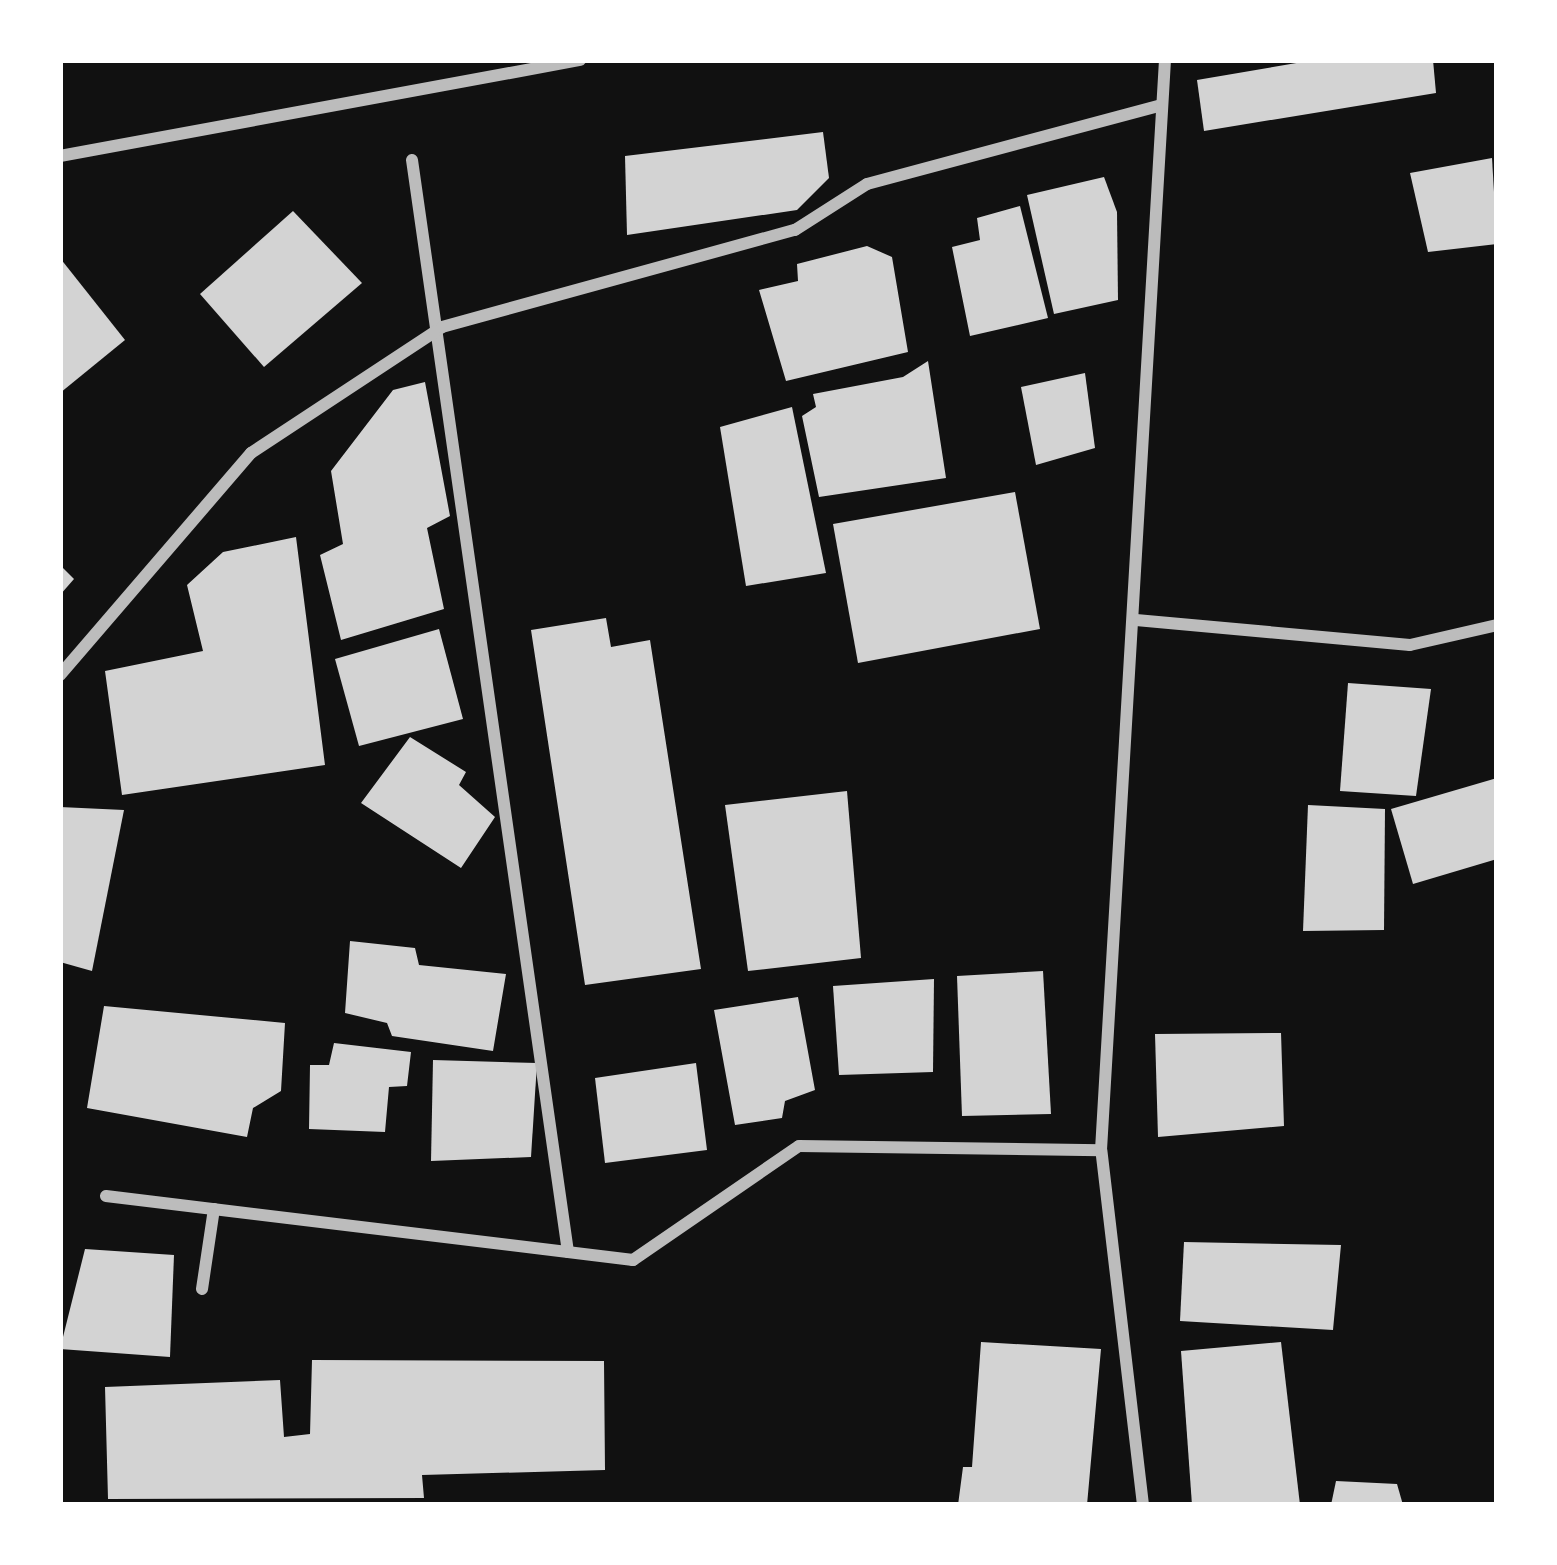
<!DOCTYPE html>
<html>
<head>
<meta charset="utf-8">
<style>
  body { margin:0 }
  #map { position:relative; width:1557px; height:1565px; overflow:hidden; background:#111; font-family:"Alegreya Sans",sans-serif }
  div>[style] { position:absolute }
  .building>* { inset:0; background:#d3d3d3 }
  .minor>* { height:12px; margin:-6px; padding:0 6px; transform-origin:6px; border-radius:6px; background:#bcbcbc }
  span { translate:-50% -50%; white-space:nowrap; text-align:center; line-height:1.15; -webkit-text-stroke:9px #fff; paint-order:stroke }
  .frame { position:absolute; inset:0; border:63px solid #fff; pointer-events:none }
</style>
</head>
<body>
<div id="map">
  <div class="building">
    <div style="clip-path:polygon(1314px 60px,1433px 60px,1436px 93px,1204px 131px,1197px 80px)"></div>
    <div style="clip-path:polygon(823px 132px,829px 178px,797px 210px,627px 235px,625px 156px)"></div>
    <div style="clip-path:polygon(1492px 158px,1497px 244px,1428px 252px,1410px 173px)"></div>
    <div style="clip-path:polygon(1104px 177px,1117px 212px,1118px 300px,1054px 314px,1027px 195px)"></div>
    <div style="clip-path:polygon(1020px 206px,1048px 318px,970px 336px,952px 247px,980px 240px,977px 218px)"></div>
    <div style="clip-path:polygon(293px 211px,362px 283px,264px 367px,200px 294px)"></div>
    <div style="clip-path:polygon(867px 246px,892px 257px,908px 352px,786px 381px,759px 290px,798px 281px,797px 264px)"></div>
    <div style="clip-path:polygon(60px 258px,125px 340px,60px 393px)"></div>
    <div style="clip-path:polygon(928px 361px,946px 478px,819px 497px,802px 416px,816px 407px,813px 394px,903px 377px)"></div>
    <div style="clip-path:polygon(1085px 373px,1095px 448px,1036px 465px,1021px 387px)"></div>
    <div style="clip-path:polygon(425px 382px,450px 516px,427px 528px,444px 609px,341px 640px,320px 555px,343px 544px,331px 471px,393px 390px)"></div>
    <div style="clip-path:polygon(792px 407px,826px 573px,746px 586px,720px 427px)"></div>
    <div style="clip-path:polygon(1015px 492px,1040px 629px,858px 663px,833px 524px)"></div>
    <div style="clip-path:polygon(296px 537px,325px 765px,122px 795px,105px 671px,203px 651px,187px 585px,223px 552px)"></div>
    <div style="clip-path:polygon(60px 565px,74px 579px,60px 595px)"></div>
    <div style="clip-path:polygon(606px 618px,611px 647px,650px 640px,701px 969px,585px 985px,531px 630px)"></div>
    <div style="clip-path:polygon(439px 629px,463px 719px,359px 746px,335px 659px)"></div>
    <div style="clip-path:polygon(1348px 683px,1431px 689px,1416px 796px,1340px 791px)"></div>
    <div style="clip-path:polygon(410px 737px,466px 772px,459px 785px,495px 817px,461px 868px,361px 803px)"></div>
    <div style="clip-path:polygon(1497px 778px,1497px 859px,1413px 884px,1391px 809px)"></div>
    <div style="clip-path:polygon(847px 791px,861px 958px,748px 971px,725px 805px)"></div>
    <div style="clip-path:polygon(1308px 805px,1385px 809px,1384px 930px,1303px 931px)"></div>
    <div style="clip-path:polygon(60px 807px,124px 810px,92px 971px,60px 962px)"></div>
    <div style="clip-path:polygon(350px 941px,415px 948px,419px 965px,506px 974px,493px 1051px,392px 1036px,387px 1023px,345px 1013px)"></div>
    <div style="clip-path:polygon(1043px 971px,1051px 1114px,962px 1116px,957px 976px)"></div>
    <div style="clip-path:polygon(934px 979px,933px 1072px,839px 1075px,833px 986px)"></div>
    <div style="clip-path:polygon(798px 997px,815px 1090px,785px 1101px,782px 1118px,735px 1125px,714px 1010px)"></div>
    <div style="clip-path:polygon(104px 1006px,285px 1023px,281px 1091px,253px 1108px,247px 1137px,87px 1108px)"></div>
    <div style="clip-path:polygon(1281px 1033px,1284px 1126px,1158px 1137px,1155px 1034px)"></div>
    <div style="clip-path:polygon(334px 1043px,411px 1052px,407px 1086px,389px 1087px,385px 1132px,309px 1129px,310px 1065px,329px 1065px)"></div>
    <div style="clip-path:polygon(433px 1060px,537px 1063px,531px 1157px,431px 1161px)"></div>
    <div style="clip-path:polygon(696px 1063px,707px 1150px,605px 1163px,595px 1078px)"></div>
    <div style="clip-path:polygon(1184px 1242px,1341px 1245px,1333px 1330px,1180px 1321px)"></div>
    <div style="clip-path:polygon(85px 1249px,174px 1255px,170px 1357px,60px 1349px)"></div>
    <div style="clip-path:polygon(981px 1342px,1101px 1349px,1087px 1505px,958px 1505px,963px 1467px,972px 1467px)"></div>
    <div style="clip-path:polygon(1281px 1342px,1300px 1505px,1192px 1505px,1181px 1351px)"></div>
    <div style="clip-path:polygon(312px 1360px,604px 1361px,605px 1470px,422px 1475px,424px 1498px,108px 1499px,105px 1387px,280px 1380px,284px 1437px,310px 1434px)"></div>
    <div style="clip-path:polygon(1336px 1481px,1397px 1484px,1403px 1505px,1331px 1505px)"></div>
  </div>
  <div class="minor">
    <div style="left:60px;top:156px;width:529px;rotate:-10.46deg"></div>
    <div style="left:412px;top:160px;width:1103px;rotate:81.87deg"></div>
    <div style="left:1136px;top:620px;width:275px;rotate:5.2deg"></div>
    <div style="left:1410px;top:645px;width:89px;rotate:-12.9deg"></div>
    <div style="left:60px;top:675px;width:293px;rotate:-49.3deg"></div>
    <div style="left:251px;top:453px;width:229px;rotate:-33.4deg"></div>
    <div style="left:442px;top:327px;width:366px;rotate:-15.4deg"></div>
    <div style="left:795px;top:230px;width:85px;rotate:-32.6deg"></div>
    <div style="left:867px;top:184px;width:302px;rotate:-15deg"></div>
    <div style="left:106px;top:1196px;width:531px;rotate:6.92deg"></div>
    <div style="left:633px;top:1260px;width:201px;rotate:-34.5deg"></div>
    <div style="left:799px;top:1146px;width:302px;rotate:0.8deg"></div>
    <div style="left:202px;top:1289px;width:81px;rotate:-81.5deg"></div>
    <div style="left:1143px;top:1505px;width:357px;rotate:-96.7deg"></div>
    <div style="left:1101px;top:1150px;width:1092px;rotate:-86.64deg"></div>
  </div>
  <div class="frame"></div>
</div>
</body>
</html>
